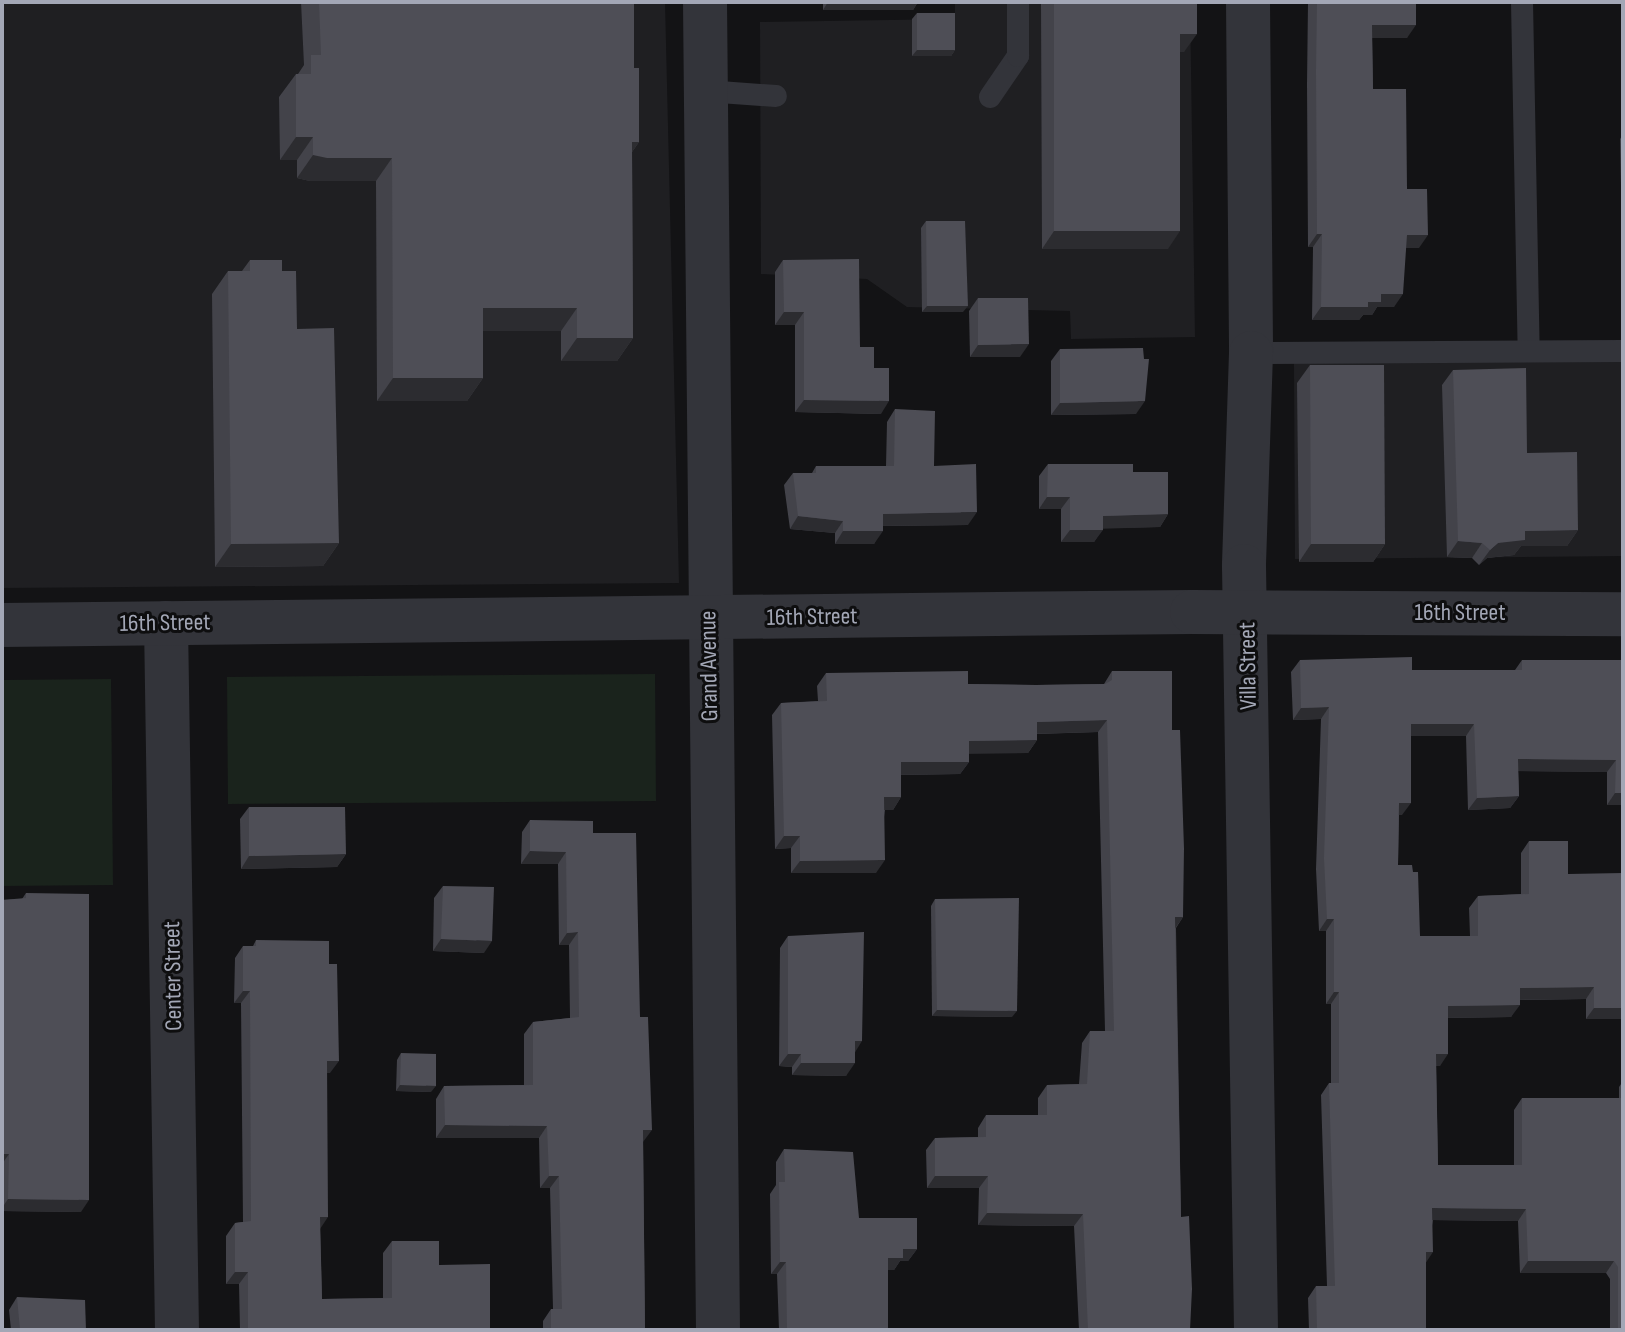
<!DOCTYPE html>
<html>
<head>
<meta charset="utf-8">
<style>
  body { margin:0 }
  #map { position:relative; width:1625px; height:1332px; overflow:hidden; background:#131315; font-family:"Sofia Sans Condensed",sans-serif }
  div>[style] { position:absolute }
  .built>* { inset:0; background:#1f1f22 }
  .green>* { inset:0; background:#1a231c }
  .service>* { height:22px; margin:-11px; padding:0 11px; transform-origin:11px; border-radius:11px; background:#33343a }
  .minor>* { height:44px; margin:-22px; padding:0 22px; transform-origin:22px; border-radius:22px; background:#33343a }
  .tertiary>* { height:44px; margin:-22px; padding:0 22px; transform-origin:22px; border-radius:22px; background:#33343a }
  .wall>* { inset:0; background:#43434a }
  .shaded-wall>* { inset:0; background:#2c2c30 }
  .building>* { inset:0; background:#4e4e56 }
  span { translate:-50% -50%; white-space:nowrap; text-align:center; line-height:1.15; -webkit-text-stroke:6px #0e0e0f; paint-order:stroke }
  .street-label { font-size:24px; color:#a3a7b6 }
  .frame { position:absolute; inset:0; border:4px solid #a3a7b6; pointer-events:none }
</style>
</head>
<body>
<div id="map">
  <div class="built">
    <div style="clip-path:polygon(2px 2px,665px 2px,679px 583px,2px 588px)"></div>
    <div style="clip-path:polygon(955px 2px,1190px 2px,1195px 337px,1071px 339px,1070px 311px,907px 307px,867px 279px,761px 274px,760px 22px,955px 19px)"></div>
    <div style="clip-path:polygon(1623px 359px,1623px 556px,1295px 559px,1294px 361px)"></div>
  </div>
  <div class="green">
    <div style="clip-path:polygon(655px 674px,656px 801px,228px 804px,227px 677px)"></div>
    <div style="clip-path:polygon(111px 679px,113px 885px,2px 886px,2px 680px)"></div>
  </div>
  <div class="service">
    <div style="left:1522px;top:2px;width:349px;rotate:88.9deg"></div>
    <div style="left:706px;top:91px;width:70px;rotate:4.1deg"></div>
    <div style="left:990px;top:97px;width:50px;rotate:-55.7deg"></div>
    <div style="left:1018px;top:56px;width:54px;rotate:-90deg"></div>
    <div style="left:1251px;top:353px;width:372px;rotate:-0.3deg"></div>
  </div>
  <div class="minor">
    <div style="left:705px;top:2px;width:1328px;rotate:89.44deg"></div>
    <div style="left:1248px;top:2px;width:351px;rotate:89.5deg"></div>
    <div style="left:1251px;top:353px;width:213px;rotate:91.9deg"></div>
    <div style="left:1244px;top:566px;width:764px;rotate:89.1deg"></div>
    <div style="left:166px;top:623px;width:707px;rotate:89.11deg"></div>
  </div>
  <div class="tertiary">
    <div style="left:2px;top:625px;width:1190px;rotate:-0.63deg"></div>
    <div style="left:1192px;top:612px;width:431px;rotate:0.3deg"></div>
  </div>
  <div class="wall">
    <div style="clip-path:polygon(301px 2px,634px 2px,634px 68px,639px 142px,632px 152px,633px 338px,617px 361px,561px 361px,561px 331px,483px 331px,483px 378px,467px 401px,377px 401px,376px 181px,310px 181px,297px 178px,297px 160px,280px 160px,279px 97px,296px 74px,298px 74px,304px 65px)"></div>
    <div style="clip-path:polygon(823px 2px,918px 2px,913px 10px,823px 10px)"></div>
    <div style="clip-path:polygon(1041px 2px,1197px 2px,1184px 52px,1180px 52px,1168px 249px,1042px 249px)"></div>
    <div style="clip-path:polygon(1308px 2px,1416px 2px,1407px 38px,1372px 38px,1373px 89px,1407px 189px,1419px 248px,1406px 248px,1394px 307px,1377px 307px,1372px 315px,1363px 315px,1359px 320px,1312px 320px,1313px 247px,1308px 247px,1307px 84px)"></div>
    <div style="clip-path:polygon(917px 13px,955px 50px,951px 56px,912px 56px,912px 19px)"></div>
    <div style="clip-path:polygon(1623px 134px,1623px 232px,1622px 232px,1620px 139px)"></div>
    <div style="clip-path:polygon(926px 221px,963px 312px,922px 312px,921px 228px)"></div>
    <div style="clip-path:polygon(250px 260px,282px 271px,339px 543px,323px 566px,215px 567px,212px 294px,228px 271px,242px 271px)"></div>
    <div style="clip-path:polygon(783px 260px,860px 347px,874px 368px,881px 414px,795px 412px,795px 325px,775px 325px,775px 272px)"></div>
    <div style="clip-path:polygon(978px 298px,1020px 357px,970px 357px,969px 311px)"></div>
    <div style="clip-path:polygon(1060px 349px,1144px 359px,1136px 414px,1051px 415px,1051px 361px)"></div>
    <div style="clip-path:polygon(1310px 365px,1385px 544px,1373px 562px,1299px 562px,1297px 383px)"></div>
    <div style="clip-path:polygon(1453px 370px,1527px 453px,1578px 530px,1567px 546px,1521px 546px,1514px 555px,1487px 558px,1479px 565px,1472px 558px,1447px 557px,1442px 385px)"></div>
    <div style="clip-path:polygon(895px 409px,934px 466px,968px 525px,883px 526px,874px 544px,835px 544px,835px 533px,790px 529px,784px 485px,793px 473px,812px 473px,816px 466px,886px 466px,887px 422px)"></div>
    <div style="clip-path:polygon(1048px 464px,1133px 472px,1168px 514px,1160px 527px,1103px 528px,1094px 542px,1061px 542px,1061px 509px,1039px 509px,1039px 476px)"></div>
    <div style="clip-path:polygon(1300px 660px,1412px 670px,1515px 670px,1522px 660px,1623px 660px,1623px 805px,1607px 805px,1607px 772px,1518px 771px,1519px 796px,1510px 808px,1468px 810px,1466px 736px,1411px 736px,1402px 815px,1399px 815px,1398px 865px,1420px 936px,1470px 936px,1469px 908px,1478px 896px,1521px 894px,1521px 853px,1529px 841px,1568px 874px,1623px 1019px,1586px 1019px,1586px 999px,1520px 1000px,1511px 1017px,1448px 1018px,1440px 1066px,1436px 1066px,1438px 1165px,1514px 1165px,1514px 1110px,1522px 1098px,1619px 1098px,1619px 1087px,1623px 1081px,1623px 1330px,1610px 1330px,1610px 1279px,1606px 1273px,1520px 1273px,1518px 1221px,1433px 1220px,1426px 1262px,1426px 1330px,1309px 1330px,1308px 1298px,1316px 1286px,1327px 1286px,1321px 1095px,1329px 1083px,1331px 1083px,1331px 1004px,1326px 1004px,1326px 931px,1319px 931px,1316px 869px,1321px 719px,1293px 720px,1291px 672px)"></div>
    <div style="clip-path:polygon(1112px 671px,1172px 730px,1183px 917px,1176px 928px,1181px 1217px,1190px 1330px,1079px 1330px,1074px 1226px,978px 1225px,979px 1188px,927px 1188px,926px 1150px,935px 1138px,978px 1137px,978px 1128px,986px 1115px,1038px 1115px,1038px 1098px,1047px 1085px,1079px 1084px,1082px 1043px,1090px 1031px,1105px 1031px,1098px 732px,1037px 734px,1037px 740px,1028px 753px,969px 753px,969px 762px,960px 774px,901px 775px,901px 797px,893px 810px,885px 810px,876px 873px,791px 873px,791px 848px,775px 849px,772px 715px,781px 703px,818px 701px,817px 686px,826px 673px,968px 684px,1036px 685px,1104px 684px)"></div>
    <div style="clip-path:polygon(249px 807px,346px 854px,337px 867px,241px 869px,240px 819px)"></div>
    <div style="clip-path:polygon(530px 820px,593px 833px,640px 1017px,643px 1142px,645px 1330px,543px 1330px,543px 1321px,551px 1309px,553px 1309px,550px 1188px,540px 1188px,539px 1138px,436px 1138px,436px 1099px,444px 1086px,524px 1085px,524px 1034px,533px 1022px,570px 1018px,569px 945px,559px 945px,558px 864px,521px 864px,522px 832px)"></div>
    <div style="clip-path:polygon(443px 886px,484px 953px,433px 951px,434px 898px)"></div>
    <div style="clip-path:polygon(26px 893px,81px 1212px,2px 1211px,2px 900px,22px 899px)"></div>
    <div style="clip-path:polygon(935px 899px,1012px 1017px,932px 1016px,931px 906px)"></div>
    <div style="clip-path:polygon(788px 936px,855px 1052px,846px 1076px,792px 1075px,792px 1067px,779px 1066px,780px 948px)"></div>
    <div style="clip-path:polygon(256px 940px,330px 1073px,327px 1073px,320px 1229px,322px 1299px,383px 1298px,383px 1253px,392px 1241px,439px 1265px,490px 1330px,240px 1330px,239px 1284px,226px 1284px,226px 1236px,235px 1223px,243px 1222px,241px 1003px,234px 1003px,235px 958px,243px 946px,253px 946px)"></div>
    <div style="clip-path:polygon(401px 1053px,431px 1092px,396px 1091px,397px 1060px)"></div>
    <div style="clip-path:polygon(784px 1149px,859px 1218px,917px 1249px,908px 1261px,900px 1261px,894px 1270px,888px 1270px,888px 1330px,779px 1330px,777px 1274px,771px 1274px,770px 1194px,776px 1185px,776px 1162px)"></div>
    <div style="clip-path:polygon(17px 1297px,86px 1330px,11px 1330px,9px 1310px)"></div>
  </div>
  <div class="shaded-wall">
    <div style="clip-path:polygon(828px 2px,918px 2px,913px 10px,823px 10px)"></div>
    <div style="clip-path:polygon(1372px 25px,1416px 25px,1407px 38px,1363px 38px)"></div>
    <div style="clip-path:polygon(1180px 34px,1197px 34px,1184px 52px,1167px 52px)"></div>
    <div style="clip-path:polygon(917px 50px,955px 50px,951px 56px,912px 56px)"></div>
    <div style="clip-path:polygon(296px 137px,313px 137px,297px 160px,280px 160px)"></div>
    <div style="clip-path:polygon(632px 142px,639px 142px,623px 165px)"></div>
    <div style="clip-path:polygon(313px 155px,392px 158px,376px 181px,310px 181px,297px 178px)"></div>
    <div style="clip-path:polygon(1054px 231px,1180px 231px,1168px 249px,1042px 249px)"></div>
    <div style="clip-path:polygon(1317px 234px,1322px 234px,1313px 247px,1308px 247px)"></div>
    <div style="clip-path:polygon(1407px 235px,1428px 235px,1419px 248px,1398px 248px)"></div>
    <div style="clip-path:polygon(1381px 294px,1403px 294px,1394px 307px,1377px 307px,1372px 315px,1363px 315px,1359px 320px,1312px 320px,1321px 307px,1368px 302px)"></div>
    <div style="clip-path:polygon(927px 306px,968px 306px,963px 312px,922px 312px)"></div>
    <div style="clip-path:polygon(483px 308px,577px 308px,561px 331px,467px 331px)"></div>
    <div style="clip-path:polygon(784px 312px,804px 312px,795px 325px,775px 325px)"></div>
    <div style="clip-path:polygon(577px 338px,633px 338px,617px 361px,561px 361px)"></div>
    <div style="clip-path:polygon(1029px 344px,1020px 357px,970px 357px,978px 345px)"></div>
    <div style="clip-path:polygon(393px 378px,483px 378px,467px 401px,377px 401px)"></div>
    <div style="clip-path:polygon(804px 400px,889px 401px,881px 414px,795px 412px)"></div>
    <div style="clip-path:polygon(1145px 401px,1136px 414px,1051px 415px,1060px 403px)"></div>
    <div style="clip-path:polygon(1047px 497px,1070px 497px,1061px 509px,1039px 509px)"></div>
    <div style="clip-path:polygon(977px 512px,968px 525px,874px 526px,883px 514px)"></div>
    <div style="clip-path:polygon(1168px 514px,1160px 527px,1094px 529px,1103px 516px)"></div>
    <div style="clip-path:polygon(798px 516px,843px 521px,835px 533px,790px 529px)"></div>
    <div style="clip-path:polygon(1070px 530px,1103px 530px,1094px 542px,1061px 542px)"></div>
    <div style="clip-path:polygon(1578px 530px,1567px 546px,1521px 546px,1514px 555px,1487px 558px,1479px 565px,1490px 550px,1498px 543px,1525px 531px)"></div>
    <div style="clip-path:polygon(843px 531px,883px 531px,874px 544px,835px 544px)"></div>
    <div style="clip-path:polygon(1458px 541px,1482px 543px,1472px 558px,1447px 557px)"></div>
    <div style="clip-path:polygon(339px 543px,323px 566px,215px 567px,231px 544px)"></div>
    <div style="clip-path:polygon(1311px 544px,1385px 544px,1373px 562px,1299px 562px)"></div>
    <div style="clip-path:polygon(1329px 707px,1321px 719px,1293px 720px,1301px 708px)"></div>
    <div style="clip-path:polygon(1107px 720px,1098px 732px,1028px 734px,1037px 722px)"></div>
    <div style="clip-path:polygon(1411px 724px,1474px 724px,1466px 736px,1402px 736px)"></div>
    <div style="clip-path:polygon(1037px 740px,1028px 753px,960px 754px,969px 741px)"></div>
    <div style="clip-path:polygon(1518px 759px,1616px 760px,1607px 772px,1509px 771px)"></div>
    <div style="clip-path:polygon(901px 762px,969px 762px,960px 774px,893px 775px)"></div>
    <div style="clip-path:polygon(1615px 793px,1623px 793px,1623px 805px,1607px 805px)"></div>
    <div style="clip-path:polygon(1519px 796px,1510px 808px,1468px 810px,1477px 798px)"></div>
    <div style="clip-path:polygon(884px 797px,901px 797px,893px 810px,876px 810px)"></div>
    <div style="clip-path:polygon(1399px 803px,1411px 803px,1402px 815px,1390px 815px)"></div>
    <div style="clip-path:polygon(784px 836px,800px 836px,791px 848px,775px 849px)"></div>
    <div style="clip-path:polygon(530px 851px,566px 852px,558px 864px,521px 864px)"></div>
    <div style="clip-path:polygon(346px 854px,337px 867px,241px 869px,249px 856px)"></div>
    <div style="clip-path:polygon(885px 860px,876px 873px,791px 873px,800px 861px)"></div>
    <div style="clip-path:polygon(1175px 917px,1183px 917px,1174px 930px)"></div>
    <div style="clip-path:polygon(1327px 919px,1334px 919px,1326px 931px,1319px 931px)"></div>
    <div style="clip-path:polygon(578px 932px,569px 945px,559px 945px,567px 933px)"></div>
    <div style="clip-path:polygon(441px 939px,492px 941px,484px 953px,433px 951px)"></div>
    <div style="clip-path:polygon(1594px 987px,1586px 999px,1511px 1000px,1520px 988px)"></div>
    <div style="clip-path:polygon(243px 991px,250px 991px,241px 1003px,234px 1003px)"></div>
    <div style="clip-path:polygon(1334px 992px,1339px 992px,1331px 1004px,1326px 1004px)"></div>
    <div style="clip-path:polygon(1520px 1005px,1511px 1017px,1440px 1018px,1448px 1006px)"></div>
    <div style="clip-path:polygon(1594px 1008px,1623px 1008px,1623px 1019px,1586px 1019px)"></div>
    <div style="clip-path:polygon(937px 1010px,1017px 1011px,1012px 1017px,932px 1016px)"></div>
    <div style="clip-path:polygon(855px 1041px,862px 1041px,854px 1054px)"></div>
    <div style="clip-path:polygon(788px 1054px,801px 1054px,792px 1067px,779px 1066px)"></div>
    <div style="clip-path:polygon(1436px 1054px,1448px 1054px,1440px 1066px,1428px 1066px)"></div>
    <div style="clip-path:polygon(327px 1061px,339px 1061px,330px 1073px,319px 1073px)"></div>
    <div style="clip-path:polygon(801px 1063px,855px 1063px,846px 1076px,792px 1075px)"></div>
    <div style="clip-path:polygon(400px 1085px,436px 1086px,431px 1092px,396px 1091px)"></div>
    <div style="clip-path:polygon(445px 1125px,547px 1126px,539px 1138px,436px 1138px)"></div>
    <div style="clip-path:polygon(643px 1130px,652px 1130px,643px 1142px)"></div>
    <div style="clip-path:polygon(2px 1154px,9px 1154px,2px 1164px)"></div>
    <div style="clip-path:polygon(549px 1176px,559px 1176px,550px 1188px,540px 1188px)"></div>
    <div style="clip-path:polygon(935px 1176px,988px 1176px,979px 1188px,927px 1188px)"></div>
    <div style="clip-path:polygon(8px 1199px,89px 1200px,81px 1212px,2px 1211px,2px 1208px)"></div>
    <div style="clip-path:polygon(1432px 1208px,1526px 1209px,1518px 1221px,1424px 1220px)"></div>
    <div style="clip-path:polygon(987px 1213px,1083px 1214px,1074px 1226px,978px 1225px)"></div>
    <div style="clip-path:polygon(320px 1217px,328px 1217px,320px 1229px)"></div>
    <div style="clip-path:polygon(903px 1249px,917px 1249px,908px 1261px,900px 1261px,894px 1270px,879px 1270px,888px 1258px)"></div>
    <div style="clip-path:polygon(1426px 1252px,1433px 1252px,1425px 1264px)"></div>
    <div style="clip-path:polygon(1528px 1261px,1614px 1261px,1606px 1273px,1520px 1273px)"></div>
    <div style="clip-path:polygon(780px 1262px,786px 1262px,777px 1274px,771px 1274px)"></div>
    <div style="clip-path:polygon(235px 1272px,248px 1272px,239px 1284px,226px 1284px)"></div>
  </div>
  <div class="building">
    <div style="clip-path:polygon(319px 2px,634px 2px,634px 68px,639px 68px,639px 142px,632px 142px,633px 338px,577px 338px,577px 308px,483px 308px,483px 378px,393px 378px,392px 158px,327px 158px,313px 155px,313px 137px,296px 137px,296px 74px,311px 74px,311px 55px,321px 55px)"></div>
    <div style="clip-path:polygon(1054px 2px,1197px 2px,1197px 34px,1180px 34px,1180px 231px,1054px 231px)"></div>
    <div style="clip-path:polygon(1317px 2px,1416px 2px,1416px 25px,1372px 25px,1373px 89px,1406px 89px,1407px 189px,1427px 189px,1428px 235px,1407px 235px,1403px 294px,1381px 294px,1381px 302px,1368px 302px,1368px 307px,1321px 307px,1322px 234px,1317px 234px,1316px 71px)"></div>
    <div style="clip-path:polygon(917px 13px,955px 13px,955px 50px,917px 50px)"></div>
    <div style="clip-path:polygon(926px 221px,965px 221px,968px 306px,927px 306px)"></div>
    <div style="clip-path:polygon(859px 259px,860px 347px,874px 347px,874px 368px,889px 368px,889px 401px,804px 400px,804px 312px,784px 312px,783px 260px)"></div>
    <div style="clip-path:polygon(250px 260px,282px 260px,282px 271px,296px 271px,297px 329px,334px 328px,339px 543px,231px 544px,228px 271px,250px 271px)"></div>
    <div style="clip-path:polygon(978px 298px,1028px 298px,1029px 344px,978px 345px)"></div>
    <div style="clip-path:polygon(1143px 348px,1144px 359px,1149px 359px,1145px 401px,1060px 403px,1060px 349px)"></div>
    <div style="clip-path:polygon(1310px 365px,1384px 365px,1385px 544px,1311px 544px)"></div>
    <div style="clip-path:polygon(1526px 368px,1527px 453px,1577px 452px,1578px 530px,1525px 531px,1525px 540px,1498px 543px,1490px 550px,1482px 543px,1458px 541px,1453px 370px)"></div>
    <div style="clip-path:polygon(895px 409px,935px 411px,934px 466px,976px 464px,977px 512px,883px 514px,883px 531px,843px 531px,843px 521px,798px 516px,793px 473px,816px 473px,816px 466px,894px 466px)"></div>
    <div style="clip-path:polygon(1048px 464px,1133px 464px,1133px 472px,1168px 472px,1168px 514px,1103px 516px,1103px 530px,1070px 530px,1070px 497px,1047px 497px)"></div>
    <div style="clip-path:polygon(1412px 657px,1412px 670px,1522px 670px,1522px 660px,1623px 660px,1623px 793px,1615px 793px,1616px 760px,1518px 759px,1519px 796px,1477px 798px,1474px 724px,1411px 724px,1411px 803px,1399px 803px,1398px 865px,1412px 865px,1413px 872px,1418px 872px,1420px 936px,1478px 936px,1478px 896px,1529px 894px,1529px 841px,1568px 841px,1568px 874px,1623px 873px,1623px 1008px,1594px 1008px,1594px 987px,1520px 988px,1520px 1005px,1448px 1006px,1448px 1054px,1436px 1054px,1438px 1165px,1522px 1165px,1522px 1098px,1623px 1098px,1623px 1330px,1618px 1330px,1618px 1267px,1614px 1261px,1528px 1261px,1526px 1209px,1432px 1208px,1433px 1252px,1426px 1252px,1426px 1330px,1317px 1330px,1316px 1286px,1335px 1286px,1329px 1083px,1339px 1083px,1339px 992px,1334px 992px,1334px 919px,1327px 919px,1324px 858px,1329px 707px,1301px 708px,1300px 660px)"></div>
    <div style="clip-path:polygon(968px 671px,968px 684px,1036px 685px,1105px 684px,1112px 680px,1112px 671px,1172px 671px,1172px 730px,1180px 730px,1184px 848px,1183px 917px,1175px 917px,1181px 1217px,1189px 1216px,1192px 1289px,1190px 1330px,1088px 1330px,1083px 1214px,987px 1213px,988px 1176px,935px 1176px,935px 1138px,986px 1137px,986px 1115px,1047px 1115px,1047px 1085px,1087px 1084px,1090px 1031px,1114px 1031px,1107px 720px,1037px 722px,1037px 740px,969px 741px,969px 762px,901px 762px,901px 797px,884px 797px,885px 860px,800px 861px,800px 836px,784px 836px,781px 703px,827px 701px,826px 673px)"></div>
    <div style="clip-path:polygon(249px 807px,345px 807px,346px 854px,249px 856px)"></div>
    <div style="clip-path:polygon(530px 820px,593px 821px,593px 833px,636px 833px,640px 1017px,648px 1017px,652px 1130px,643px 1130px,645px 1330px,551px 1330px,551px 1309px,562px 1309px,559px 1176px,549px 1176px,547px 1126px,445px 1125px,444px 1086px,533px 1085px,533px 1022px,579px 1017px,578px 932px,567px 933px,566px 852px,530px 851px)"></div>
    <div style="clip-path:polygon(443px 886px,494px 887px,492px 941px,441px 939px)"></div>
    <div style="clip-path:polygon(26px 893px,89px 894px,89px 1200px,8px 1199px,9px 1154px,2px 1154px,4px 933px,2px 933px,2px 900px,26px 898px)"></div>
    <div style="clip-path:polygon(1019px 898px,1017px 1011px,937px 1010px,935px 899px)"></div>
    <div style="clip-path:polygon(864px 932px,862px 1041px,855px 1041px,855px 1063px,801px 1063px,801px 1054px,788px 1054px,788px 936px)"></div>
    <div style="clip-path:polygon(256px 940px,329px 941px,329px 964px,337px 964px,339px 1061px,327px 1061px,328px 1217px,320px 1217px,322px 1299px,392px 1298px,392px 1241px,439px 1241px,439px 1265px,490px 1264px,490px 1330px,248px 1330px,248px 1272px,235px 1272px,235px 1223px,251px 1221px,250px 991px,243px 991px,243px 946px,256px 946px)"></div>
    <div style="clip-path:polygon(401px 1053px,436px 1054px,436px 1086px,400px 1085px)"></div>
    <div style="clip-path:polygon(784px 1149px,853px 1152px,859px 1218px,917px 1218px,917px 1249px,903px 1249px,903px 1258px,888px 1258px,888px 1330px,787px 1330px,786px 1262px,780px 1262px,779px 1182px,785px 1182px)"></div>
    <div style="clip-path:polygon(17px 1297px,85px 1300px,86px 1330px,20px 1330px)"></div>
  </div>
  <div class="street-label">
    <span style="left:1460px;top:613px">16th Street</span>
    <span style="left:812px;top:617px;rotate:-1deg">16th Street</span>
    <span style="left:165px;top:623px;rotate:-1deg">16th Street</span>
    <span style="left:709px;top:666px;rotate:-91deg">Grand Avenue</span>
    <span style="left:1248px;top:666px;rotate:-91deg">Villa Street</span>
    <span style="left:173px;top:976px;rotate:-91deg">Center Street</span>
  </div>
  <div class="frame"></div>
</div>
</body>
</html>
